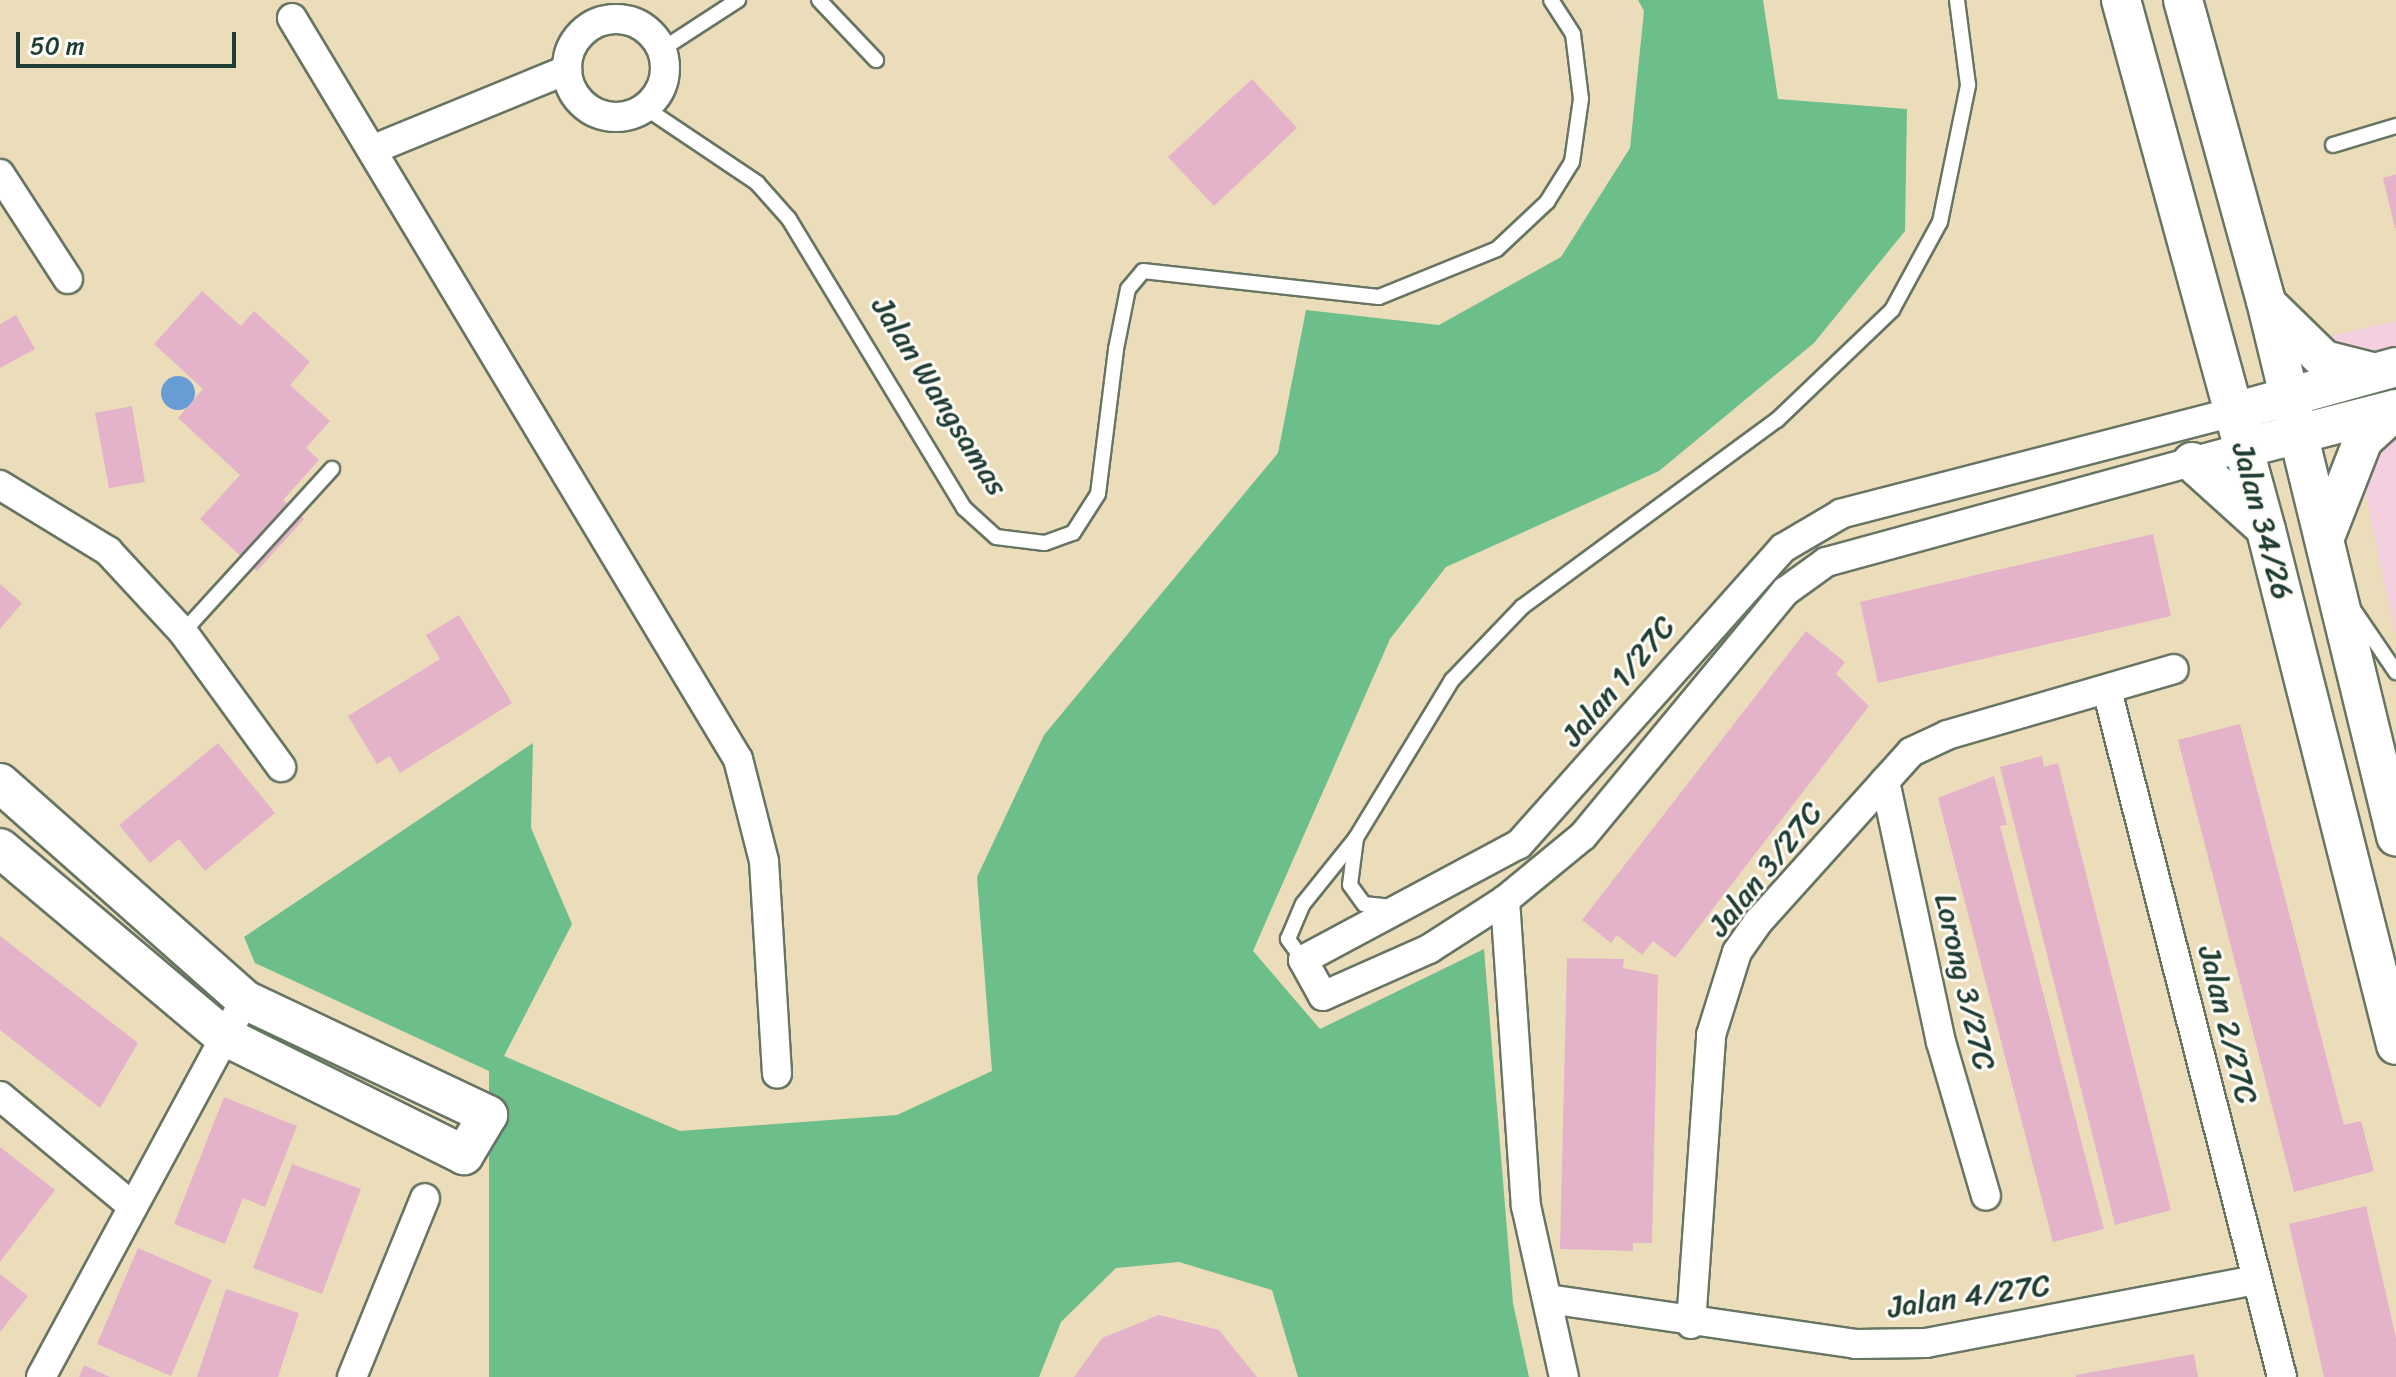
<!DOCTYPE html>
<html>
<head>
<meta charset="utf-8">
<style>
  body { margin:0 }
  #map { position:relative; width:2396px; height:1377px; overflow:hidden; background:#ecddba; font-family:Sriracha,sans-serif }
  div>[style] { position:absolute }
  .built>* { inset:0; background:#f3cfdf }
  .forest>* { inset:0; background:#6cbe8a }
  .water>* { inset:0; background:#679dd4 }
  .round { border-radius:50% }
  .building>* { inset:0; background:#e4b3ca }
  .roads { filter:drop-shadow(2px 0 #677563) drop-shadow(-2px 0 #677563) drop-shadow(0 2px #677563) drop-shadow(0 -2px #677563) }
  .lane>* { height:14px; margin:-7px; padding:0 7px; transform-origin:7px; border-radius:7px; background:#fff }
  .street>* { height:28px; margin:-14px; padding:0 14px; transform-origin:14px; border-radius:14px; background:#fff }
  .street>.ring { margin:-14px; padding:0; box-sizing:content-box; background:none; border:28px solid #fff; border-radius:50% }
  .secondary>* { height:38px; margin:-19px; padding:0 19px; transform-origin:19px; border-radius:19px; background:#fff }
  span { translate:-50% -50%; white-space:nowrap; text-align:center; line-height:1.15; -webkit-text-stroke:6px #fdfcf7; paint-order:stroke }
  .street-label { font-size:30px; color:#1f3d34 }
  .scale { position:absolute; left:16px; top:32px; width:220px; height:36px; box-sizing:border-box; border:4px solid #1f3d34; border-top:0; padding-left:10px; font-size:24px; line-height:28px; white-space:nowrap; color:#1f3d34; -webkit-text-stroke:6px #fdfcf7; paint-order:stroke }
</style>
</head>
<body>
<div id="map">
  <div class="built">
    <div style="clip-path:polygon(2396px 321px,2396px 636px,2331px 336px)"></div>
  </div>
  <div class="forest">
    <div style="clip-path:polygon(1638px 0,1763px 0,1778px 99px,1907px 109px,1905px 231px,1814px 343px,1659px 471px,1446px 567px,1390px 639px,1253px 951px,1320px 1029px,1484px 949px,1513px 1303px,1529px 1377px,1298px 1377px,1272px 1290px,1179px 1262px,1116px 1268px,1061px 1322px,1039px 1377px,489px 1377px,489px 1071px,255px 963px,244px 937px,533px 743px,531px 828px,572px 924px,504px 1056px,680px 1131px,897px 1115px,992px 1071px,977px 877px,1044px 735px,1278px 453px,1306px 310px,1439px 325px,1561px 257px,1630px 148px,1644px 11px)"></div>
  </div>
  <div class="water">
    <div class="round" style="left:161px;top:376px;width:34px;height:34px"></div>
  </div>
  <div class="building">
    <div style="clip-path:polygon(1252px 79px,1297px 128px,1214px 206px,1168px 157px)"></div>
    <div style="clip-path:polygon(2396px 174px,2396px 228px,2395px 228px,2383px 178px)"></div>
    <div style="clip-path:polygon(202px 291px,241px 326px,254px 311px,310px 362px,290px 385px,330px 421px,306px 448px,319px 460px,283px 500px,304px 519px,257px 571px,200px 519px,240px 475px,178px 418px,203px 389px,154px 344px)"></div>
    <div style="clip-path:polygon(16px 315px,35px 349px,0 368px,0 324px)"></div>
    <div style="clip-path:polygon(132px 406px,145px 482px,109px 488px,95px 413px)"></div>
    <div style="clip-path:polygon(2153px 534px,2171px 616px,1878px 683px,1860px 602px)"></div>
    <div style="clip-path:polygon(0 584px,22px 603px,0 629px)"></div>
    <div style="clip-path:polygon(459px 615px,512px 703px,400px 773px,390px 756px,377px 764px,348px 716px,440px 659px,426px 635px)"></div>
    <div style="clip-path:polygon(1806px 631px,1845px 662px,1836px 674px,1869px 706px,1675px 958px,1653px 941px,1642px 955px,1617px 935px,1611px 943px,1582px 920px)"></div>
    <div style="clip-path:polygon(2240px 724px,2344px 1125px,2361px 1121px,2374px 1171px,2294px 1192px,2178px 740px)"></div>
    <div style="clip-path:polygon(218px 743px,275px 813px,205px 871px,179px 839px,150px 863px,119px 825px)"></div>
    <div style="clip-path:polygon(2042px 756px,2044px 767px,2058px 763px,2171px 1210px,2115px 1225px,2000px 767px)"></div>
    <div style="clip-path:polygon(1994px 776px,2007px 825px,2000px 826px,2104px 1229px,2053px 1242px,1938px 798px)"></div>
    <div style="clip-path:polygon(0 936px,138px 1043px,100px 1108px,0 1030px)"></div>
    <div style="clip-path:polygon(1567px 958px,1624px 959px,1623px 968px,1658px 975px,1652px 1243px,1633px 1243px,1633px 1251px,1560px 1249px)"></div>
    <div style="clip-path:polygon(224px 1097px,297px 1126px,265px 1207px,243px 1198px,225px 1244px,174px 1224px)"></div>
    <div style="clip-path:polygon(0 1147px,55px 1190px,0 1262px)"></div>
    <div style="clip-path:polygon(292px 1164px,361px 1189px,322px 1294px,253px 1268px)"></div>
    <div style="clip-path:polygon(2366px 1206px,2396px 1338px,2396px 1377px,2324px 1377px,2289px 1224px)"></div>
    <div style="clip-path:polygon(138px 1248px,212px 1280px,171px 1376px,97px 1344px)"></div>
    <div style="clip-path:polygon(0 1274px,28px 1296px,0 1332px)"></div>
    <div style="clip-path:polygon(226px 1289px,299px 1313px,278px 1377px,197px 1377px)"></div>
    <div style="clip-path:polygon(1159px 1315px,1219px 1330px,1257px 1377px,1074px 1377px,1102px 1338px)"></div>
    <div style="clip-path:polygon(2194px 1354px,2198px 1377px,2076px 1377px,2076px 1375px)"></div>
    <div style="clip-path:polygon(84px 1365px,110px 1377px,79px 1377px)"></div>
  </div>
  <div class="roads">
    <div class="lane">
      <div style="left:819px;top:0;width:83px;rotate:46.5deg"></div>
      <div style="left:661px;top:50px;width:92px;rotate:-33deg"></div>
      <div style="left:647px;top:109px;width:133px;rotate:33.9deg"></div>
      <div style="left:757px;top:183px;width:48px;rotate:48.4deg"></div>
      <div style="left:789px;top:219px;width:338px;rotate:58.8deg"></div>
      <div style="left:964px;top:508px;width:43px;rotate:42.2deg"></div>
      <div style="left:996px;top:537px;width:49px;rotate:7deg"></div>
      <div style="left:1045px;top:543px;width:30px;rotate:-20deg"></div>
      <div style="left:1073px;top:533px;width:46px;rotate:-57.3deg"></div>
      <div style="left:1098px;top:494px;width:146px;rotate:-82.9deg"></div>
      <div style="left:1116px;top:349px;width:61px;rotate:-78.7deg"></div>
      <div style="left:1128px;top:289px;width:23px;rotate:-50deg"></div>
      <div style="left:1143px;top:271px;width:237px;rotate:6.3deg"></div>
      <div style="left:1379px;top:297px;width:127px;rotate:-22.1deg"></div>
      <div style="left:1497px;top:249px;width:69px;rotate:-43.2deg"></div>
      <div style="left:1547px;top:202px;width:47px;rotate:-58deg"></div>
      <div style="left:1572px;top:162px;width:64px;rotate:-81.9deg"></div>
      <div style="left:1581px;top:99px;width:65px;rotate:-97deg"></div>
      <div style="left:1573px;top:34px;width:40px;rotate:-122.9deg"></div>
      <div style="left:2333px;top:145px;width:66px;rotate:-16.8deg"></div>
      <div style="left:2355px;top:612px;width:73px;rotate:55.7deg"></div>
      <div style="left:183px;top:632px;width:221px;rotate:-47.6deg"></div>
      <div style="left:1356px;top:838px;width:47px;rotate:97.3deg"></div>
      <div style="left:1350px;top:885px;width:24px;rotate:54deg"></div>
      <div style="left:1364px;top:904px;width:28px;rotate:6deg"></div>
      <div style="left:1303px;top:960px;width:26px;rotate:-126deg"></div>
      <div style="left:1288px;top:939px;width:38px;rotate:-67deg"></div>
      <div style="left:1303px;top:904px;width:85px;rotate:-51.2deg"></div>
      <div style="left:1356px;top:838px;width:185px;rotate:-58.7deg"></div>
      <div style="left:1452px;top:680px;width:101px;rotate:-46.2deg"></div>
      <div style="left:1522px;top:607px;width:316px;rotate:-36.3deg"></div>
      <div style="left:1777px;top:420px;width:159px;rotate:-43.7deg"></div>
      <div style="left:1892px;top:310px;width:100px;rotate:-61.4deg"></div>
      <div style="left:1940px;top:222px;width:140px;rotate:-78.4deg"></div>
      <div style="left:1968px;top:85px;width:86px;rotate:-97.4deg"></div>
    </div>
    <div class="street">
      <div style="left:292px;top:18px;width:865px;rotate:58.96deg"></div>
      <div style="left:738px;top:759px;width:105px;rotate:75.7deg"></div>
      <div style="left:764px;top:861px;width:213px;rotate:86.5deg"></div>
      <div class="ring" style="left:567px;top:19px;width:70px;height:70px"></div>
      <div style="left:374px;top:149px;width:209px;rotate:-22.3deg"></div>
      <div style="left:0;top:174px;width:125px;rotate:57.1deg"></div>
      <div style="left:2234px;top:412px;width:406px;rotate:165.5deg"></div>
      <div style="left:1841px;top:514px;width:67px;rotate:149.6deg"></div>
      <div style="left:1783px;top:548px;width:397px;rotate:131.7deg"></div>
      <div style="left:1519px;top:844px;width:245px;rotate:151.8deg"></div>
      <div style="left:1303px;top:960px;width:41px;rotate:60.9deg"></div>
      <div style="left:1323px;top:996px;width:116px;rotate:-23.9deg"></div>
      <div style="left:1429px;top:949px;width:90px;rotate:-32.8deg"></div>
      <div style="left:1505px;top:900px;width:101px;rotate:-39.4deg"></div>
      <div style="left:1583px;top:836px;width:318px;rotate:-50.4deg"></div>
      <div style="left:1786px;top:591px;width:49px;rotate:-35.9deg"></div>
      <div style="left:1826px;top:562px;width:433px;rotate:-15.3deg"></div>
      <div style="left:0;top:485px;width:127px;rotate:31.4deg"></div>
      <div style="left:108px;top:551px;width:110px;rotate:47.2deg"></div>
      <div style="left:183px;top:632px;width:167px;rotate:54deg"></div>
      <div style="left:2107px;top:690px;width:709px;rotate:75.71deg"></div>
      <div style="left:1885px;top:781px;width:267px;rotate:77.9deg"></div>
      <div style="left:1941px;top:1042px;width:160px;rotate:73.7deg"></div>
      <div style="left:1505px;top:900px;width:307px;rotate:86.1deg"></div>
      <div style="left:1526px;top:1206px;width:175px;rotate:77.5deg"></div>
      <div style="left:0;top:1096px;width:172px;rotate:39.8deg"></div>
      <div style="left:1548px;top:1299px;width:310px;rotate:8.3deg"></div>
      <div style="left:1855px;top:1344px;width:71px;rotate:-0.8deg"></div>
      <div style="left:1926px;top:1343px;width:337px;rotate:-10.8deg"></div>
      <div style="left:1691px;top:1324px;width:290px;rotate:-86deg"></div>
      <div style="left:1711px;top:1035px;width:87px;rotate:-72.6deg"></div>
      <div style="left:1737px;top:952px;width:38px;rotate:-55deg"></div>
      <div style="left:1759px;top:921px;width:227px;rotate:-48deg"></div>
      <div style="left:1911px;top:752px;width:40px;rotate:-25deg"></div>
      <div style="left:1947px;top:735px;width:236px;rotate:-16.2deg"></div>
      <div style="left:41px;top:1377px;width:429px;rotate:-61.6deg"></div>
      <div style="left:352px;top:1377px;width:193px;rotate:-67.8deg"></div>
    </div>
    <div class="secondary">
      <div style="left:2121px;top:0;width:549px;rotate:74.7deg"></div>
      <div style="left:2266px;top:530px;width:531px;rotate:75.83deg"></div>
      <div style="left:2183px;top:0;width:312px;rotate:74.6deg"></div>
      <div style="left:2266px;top:301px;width:551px;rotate:76.34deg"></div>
      <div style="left:2273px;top:310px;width:71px;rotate:44.4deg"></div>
      <div style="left:2324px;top:360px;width:49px;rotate:14deg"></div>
      <div style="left:2234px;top:412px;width:168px;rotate:-15.5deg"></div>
      <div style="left:2244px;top:448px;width:157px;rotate:-14.4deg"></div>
      <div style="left:2192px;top:462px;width:94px;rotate:42deg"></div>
      <div style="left:2325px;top:537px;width:104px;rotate:-68.6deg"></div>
      <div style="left:2363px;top:440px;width:45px;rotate:-42.3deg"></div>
      <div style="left:0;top:783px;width:327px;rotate:41.5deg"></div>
      <div style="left:245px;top:1000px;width:269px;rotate:25.3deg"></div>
      <div style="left:488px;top:1115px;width:47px;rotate:121deg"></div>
      <div style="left:464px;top:1155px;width:270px;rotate:-153.6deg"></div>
      <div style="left:222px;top:1035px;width:290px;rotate:-139.9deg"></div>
    </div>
  </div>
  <div class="street-label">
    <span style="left:940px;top:396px;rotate:58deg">Jalan Wangsamas</span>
    <span style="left:2263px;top:521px;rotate:75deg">Jalan 34/26</span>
    <span style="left:1618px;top:681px;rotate:-50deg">Jalan 1/27C</span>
    <span style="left:1765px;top:869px;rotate:-51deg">Jalan 3/27C</span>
    <span style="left:1965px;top:982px;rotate:77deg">Lorong 3/27C</span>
    <span style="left:2228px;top:1025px;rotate:76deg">Jalan 2/27C</span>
    <span style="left:1969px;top:1296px;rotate:-8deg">Jalan 4/27C</span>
  </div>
  <div class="scale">50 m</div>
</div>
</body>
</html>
